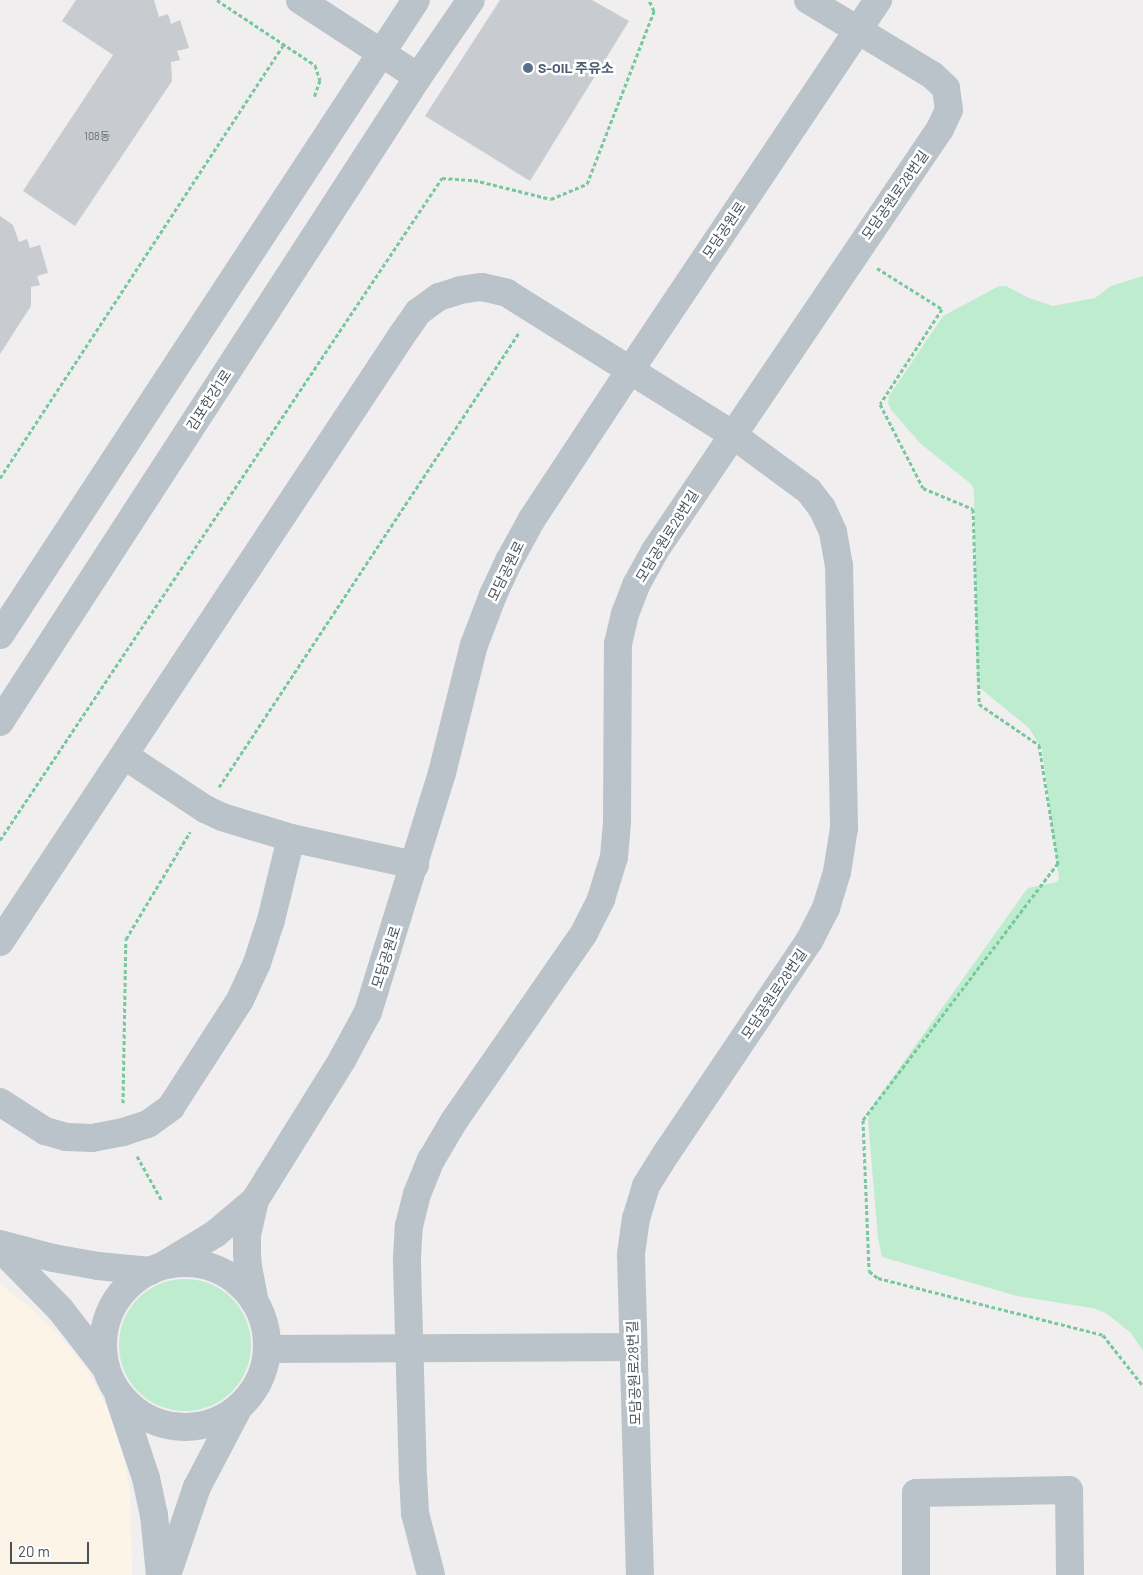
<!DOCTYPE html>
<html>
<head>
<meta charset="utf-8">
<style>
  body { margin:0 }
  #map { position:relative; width:1143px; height:1575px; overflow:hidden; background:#f0eeee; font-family:Barlow,"Noto Sans KR",sans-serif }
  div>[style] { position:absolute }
  .commercial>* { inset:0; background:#fbf4e7 }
  .green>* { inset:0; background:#beecce }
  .round { border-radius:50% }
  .building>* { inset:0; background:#c8cbd0 }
  .path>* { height:3px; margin-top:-1.5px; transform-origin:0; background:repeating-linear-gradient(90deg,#78c89d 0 4px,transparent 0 6.5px) }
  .minor>* { height:28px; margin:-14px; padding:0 14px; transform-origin:14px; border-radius:14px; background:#bac3ca }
  .minor>.ring { margin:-14px; padding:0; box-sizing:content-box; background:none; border:28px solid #bac3ca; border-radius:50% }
  .dots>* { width:14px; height:14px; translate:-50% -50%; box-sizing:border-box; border:2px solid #fff; border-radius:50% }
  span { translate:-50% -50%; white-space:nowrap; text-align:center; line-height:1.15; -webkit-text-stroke:5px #fff; paint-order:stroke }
  .number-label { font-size:11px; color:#677078 }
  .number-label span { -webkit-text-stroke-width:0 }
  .service-label { font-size:14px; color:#4e5e75; font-weight:700 }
  .left { translate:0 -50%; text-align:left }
  .street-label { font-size:14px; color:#47525a }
  .scale { position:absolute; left:10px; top:1542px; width:79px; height:22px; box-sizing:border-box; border:2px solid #47525a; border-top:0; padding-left:6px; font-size:15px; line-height:18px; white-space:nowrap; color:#47525a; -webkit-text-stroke:4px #fff; paint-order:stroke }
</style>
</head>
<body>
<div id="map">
  <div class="commercial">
    <div style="clip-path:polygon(0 1284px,25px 1303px,60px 1336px,88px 1371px,109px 1411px,123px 1456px,130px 1488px,132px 1575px,0 1575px)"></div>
  </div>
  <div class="green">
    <div style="clip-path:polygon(1143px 276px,1143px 1351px,1131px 1333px,1106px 1313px,1092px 1308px,1017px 1296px,882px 1257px,878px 1238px,868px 1120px,871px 1108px,1024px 893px,1028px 888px,1057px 882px,1059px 879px,1042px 749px,1029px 728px,980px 688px,977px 681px,974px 490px,971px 484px,921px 444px,891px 410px,888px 403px,889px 396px,943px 316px,999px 286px,1006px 286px,1029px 298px,1053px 306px,1095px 298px,1111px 286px)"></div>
    <div class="round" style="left:119px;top:1279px;width:132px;height:132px"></div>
  </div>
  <div class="building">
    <div style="clip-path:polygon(76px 0,154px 0,159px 17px,168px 14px,171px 24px,180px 20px,189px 48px,177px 51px,180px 60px,171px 62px,172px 81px,75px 226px,23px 191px,113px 55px,62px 21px)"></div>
    <div style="clip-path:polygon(500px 0,592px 0,629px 21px,530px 181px,425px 116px)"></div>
    <div style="clip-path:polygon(0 216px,13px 225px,19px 242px,27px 239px,30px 248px,40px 245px,48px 273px,37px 276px,40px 285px,31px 287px,31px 306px,0 354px)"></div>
  </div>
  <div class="path">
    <div style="left:217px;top:0;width:118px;rotate:33.6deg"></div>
    <div style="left:315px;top:65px;width:16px;rotate:72deg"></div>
    <div style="left:320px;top:80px;width:18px;rotate:109deg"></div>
    <div style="left:877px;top:268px;width:77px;rotate:32.2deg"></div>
    <div style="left:942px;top:309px;width:113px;rotate:123.1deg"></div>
    <div style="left:880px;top:404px;width:94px;rotate:62.9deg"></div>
    <div style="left:923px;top:488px;width:54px;rotate:22.8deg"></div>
    <div style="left:973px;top:509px;width:195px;rotate:88.2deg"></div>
    <div style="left:979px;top:704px;width:73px;rotate:34.3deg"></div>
    <div style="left:1039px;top:745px;width:120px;rotate:80.9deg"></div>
    <div style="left:1058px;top:863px;width:323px;rotate:127.2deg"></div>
    <div style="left:863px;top:1120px;width:151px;rotate:87.7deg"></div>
    <div style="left:869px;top:1271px;width:11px;rotate:38deg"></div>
    <div style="left:878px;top:1278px;width:232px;rotate:14.2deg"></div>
    <div style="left:1103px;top:1335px;width:65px;rotate:51.9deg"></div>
    <div style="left:0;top:478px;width:519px;rotate:-56.8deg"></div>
    <div style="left:219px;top:787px;width:546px;rotate:-56.57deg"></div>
    <div style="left:0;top:840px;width:796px;rotate:-56.27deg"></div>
    <div style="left:442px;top:178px;width:32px;rotate:4deg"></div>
    <div style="left:474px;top:180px;width:79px;rotate:13.9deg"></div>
    <div style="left:551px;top:199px;width:39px;rotate:-23deg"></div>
    <div style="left:587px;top:184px;width:186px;rotate:-68.8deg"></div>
    <div style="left:654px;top:11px;width:12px;rotate:-114deg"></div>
    <div style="left:123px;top:1103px;width:164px;rotate:-89deg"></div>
    <div style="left:126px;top:939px;width:125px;rotate:-59.1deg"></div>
    <div style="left:137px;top:1156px;width:51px;rotate:60.9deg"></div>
  </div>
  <div class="minor">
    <div style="left:300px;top:0;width:141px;rotate:33.1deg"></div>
    <div style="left:0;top:635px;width:759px;rotate:-56.77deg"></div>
    <div style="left:0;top:722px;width:769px;rotate:-57.05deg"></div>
    <div style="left:418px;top:77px;width:93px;rotate:-55.5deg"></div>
    <div style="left:125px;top:756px;width:96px;rotate:33.5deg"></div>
    <div style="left:205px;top:809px;width:19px;rotate:25deg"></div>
    <div style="left:222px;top:817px;width:72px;rotate:16.9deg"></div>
    <div style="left:291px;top:838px;width:127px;rotate:12.3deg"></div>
    <div style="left:0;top:942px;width:728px;rotate:-56.48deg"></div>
    <div style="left:402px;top:335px;width:28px;rotate:-55deg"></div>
    <div style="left:418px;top:312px;width:26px;rotate:-36deg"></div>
    <div style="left:439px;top:297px;width:22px;rotate:-18deg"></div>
    <div style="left:460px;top:290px;width:22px;rotate:-8deg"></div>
    <div style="left:482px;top:287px;width:26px;rotate:13deg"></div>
    <div style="left:507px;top:293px;width:267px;rotate:32.1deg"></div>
    <div style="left:733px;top:435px;width:94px;rotate:36.4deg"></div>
    <div style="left:809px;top:491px;width:21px;rotate:53deg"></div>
    <div style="left:822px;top:508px;width:26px;rotate:65deg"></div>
    <div style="left:833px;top:532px;width:34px;rotate:80deg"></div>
    <div style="left:839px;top:565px;width:263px;rotate:88.9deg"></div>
    <div style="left:844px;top:828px;width:45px;rotate:99deg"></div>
    <div style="left:837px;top:872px;width:38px;rotate:107deg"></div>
    <div style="left:826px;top:908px;width:37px;rotate:117deg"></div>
    <div style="left:809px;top:941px;width:254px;rotate:123.9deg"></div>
    <div style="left:667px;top:1152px;width:40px;rotate:122deg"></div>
    <div style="left:646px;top:1186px;width:34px;rotate:107deg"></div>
    <div style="left:636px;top:1218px;width:37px;rotate:98deg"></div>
    <div style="left:631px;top:1255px;width:320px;rotate:88.4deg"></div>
    <div style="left:0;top:1102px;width:54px;rotate:32.8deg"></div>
    <div style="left:45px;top:1131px;width:22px;rotate:16deg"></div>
    <div style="left:66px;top:1137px;width:26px;rotate:2deg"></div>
    <div style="left:92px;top:1138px;width:32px;rotate:-11deg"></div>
    <div style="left:123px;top:1132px;width:26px;rotate:-18deg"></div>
    <div style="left:148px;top:1124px;width:29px;rotate:-36deg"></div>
    <div style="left:171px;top:1107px;width:127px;rotate:-57.2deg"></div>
    <div style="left:240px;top:1000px;width:41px;rotate:-65.3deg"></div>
    <div style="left:257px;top:963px;width:45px;rotate:-72deg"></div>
    <div style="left:271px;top:920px;width:84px;rotate:-76.3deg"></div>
    <div style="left:255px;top:1200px;width:37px;rotate:103deg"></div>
    <div style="left:247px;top:1236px;width:17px;rotate:90deg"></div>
    <div style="left:247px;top:1253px;width:14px;rotate:86deg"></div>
    <div style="left:248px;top:1267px;width:36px;rotate:79deg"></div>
    <div style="left:0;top:1244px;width:55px;rotate:14.8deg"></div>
    <div style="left:53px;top:1258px;width:46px;rotate:10.1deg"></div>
    <div style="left:98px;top:1266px;width:53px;rotate:5.4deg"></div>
    <div style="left:0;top:1248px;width:86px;rotate:45.5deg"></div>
    <div style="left:60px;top:1309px;width:75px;rotate:52.1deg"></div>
    <div class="ring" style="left:103px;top:1263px;width:136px;height:136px"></div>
    <div style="left:164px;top:1265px;width:60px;rotate:-31.3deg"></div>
    <div style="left:215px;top:1234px;width:52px;rotate:-40.4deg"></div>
    <div style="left:255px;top:1200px;width:165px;rotate:-58.1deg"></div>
    <div style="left:342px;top:1060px;width:55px;rotate:-61.6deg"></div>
    <div style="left:368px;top:1012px;width:250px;rotate:-72.8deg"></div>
    <div style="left:442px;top:773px;width:132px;rotate:-76deg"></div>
    <div style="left:474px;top:645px;width:53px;rotate:-69.2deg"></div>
    <div style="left:493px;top:595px;width:38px;rotate:-65deg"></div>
    <div style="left:509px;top:561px;width:48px;rotate:-61.3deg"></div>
    <div style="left:532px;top:519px;width:176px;rotate:-56.6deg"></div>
    <div style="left:629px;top:372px;width:448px;rotate:-56.2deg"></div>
    <div style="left:267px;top:1349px;width:366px;rotate:-0.3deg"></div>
    <div style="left:119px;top:1397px;width:85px;rotate:71.6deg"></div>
    <div style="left:146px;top:1478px;width:38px;rotate:78deg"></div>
    <div style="left:154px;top:1515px;width:60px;rotate:84.3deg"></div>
    <div style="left:167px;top:1575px;width:93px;rotate:-71.2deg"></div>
    <div style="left:197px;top:1487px;width:88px;rotate:-62.3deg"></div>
    <div style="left:431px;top:1575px;width:64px;rotate:-104.5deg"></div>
    <div style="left:415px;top:1513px;width:34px;rotate:-93deg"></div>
    <div style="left:413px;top:1479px;width:220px;rotate:-91.6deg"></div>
    <div style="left:407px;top:1259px;width:33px;rotate:-87deg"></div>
    <div style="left:409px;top:1226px;width:33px;rotate:-76deg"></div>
    <div style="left:417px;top:1194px;width:37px;rotate:-68deg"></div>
    <div style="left:431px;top:1160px;width:45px;rotate:-59.5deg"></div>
    <div style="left:454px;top:1121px;width:229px;rotate:-55.3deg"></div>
    <div style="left:584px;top:933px;width:38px;rotate:-63deg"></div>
    <div style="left:601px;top:899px;width:44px;rotate:-72.8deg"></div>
    <div style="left:614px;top:857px;width:35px;rotate:-85deg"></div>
    <div style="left:617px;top:822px;width:178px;rotate:-89.7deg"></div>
    <div style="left:618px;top:644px;width:31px;rotate:-77deg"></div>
    <div style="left:625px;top:614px;width:31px;rotate:-69deg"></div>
    <div style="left:636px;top:585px;width:38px;rotate:-61deg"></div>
    <div style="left:654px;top:552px;width:511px;rotate:-55.94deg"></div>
    <div style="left:940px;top:129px;width:21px;rotate:-65deg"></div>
    <div style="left:949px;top:110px;width:22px;rotate:-98deg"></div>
    <div style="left:946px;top:88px;width:19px;rotate:-137deg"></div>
    <div style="left:932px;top:75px;width:145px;rotate:-148.8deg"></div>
    <div style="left:916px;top:1575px;width:82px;rotate:-90deg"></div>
    <div style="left:916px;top:1493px;width:153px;rotate:-1.1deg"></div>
    <div style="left:1069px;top:1490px;width:85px;rotate:89.3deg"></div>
  </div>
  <div class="dots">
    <div style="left:528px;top:68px;background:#5c6f8a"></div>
  </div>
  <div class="number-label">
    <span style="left:97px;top:136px">108동</span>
  </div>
  <div class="service-label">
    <span class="left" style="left:538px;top:68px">S-OIL 주유소</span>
  </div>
  <div class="street-label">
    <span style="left:895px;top:195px;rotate:-55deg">모담공원로28번길</span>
    <span style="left:724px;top:230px;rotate:-56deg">모담공원로</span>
    <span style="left:209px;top:400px;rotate:-57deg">김포한강1로</span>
    <span style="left:667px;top:536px;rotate:-58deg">모담공원로28번길</span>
    <span style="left:506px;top:571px;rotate:-64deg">모담공원로</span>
    <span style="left:386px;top:957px;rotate:-72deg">모담공원로</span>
    <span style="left:774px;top:994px;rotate:-56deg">모담공원로28번길</span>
    <span style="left:634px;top:1373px;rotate:-92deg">모담공원로28번길</span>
  </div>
  <div class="scale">20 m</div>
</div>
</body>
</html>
